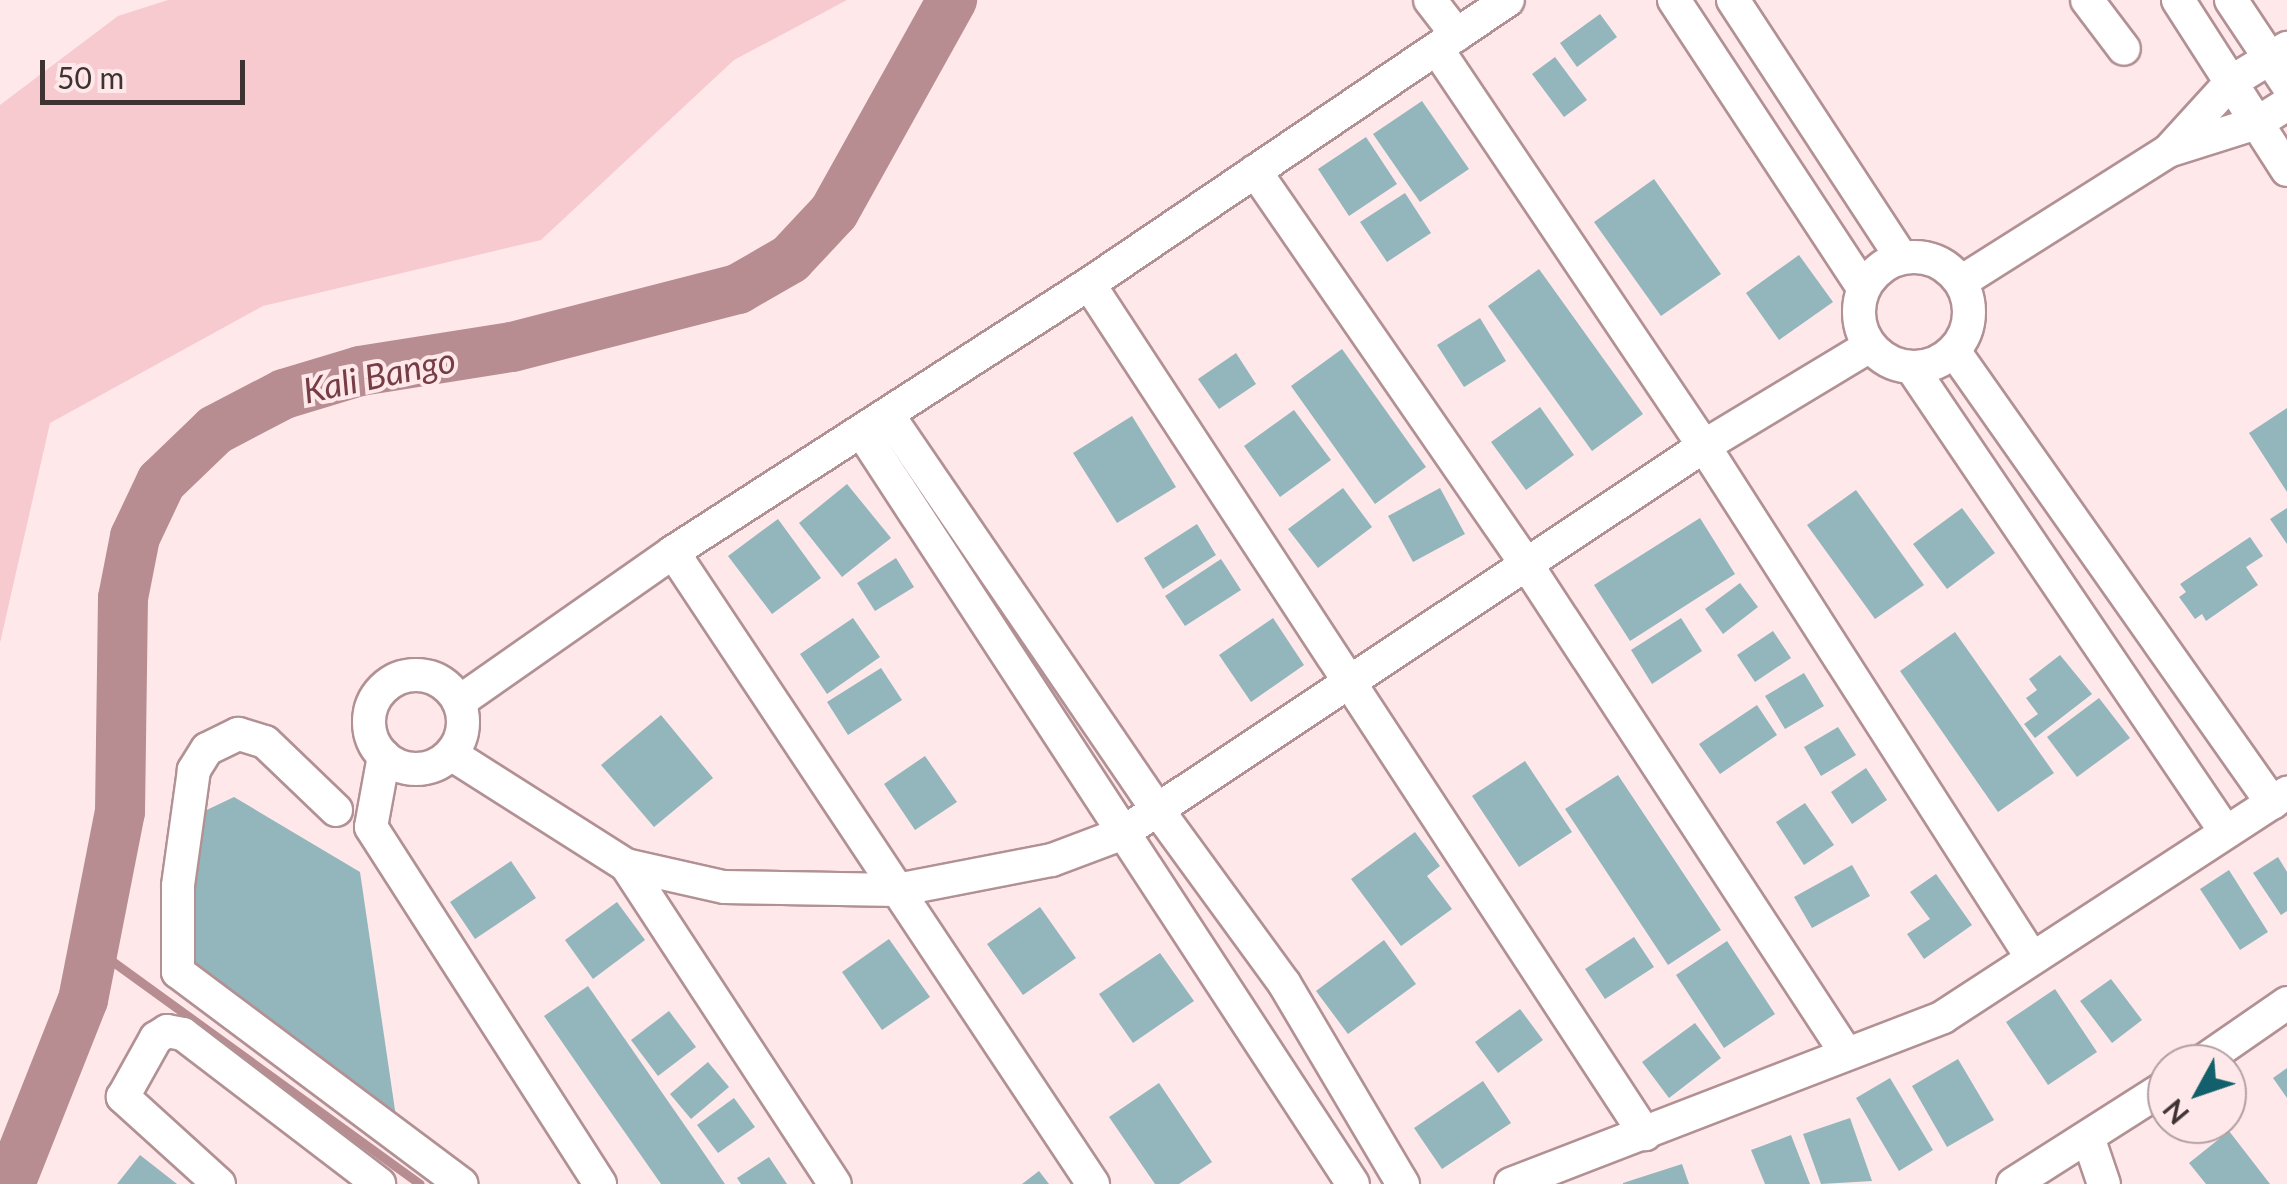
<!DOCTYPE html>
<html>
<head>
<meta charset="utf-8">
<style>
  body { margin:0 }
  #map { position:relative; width:2287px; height:1184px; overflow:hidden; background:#fee8ea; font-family:Lato,sans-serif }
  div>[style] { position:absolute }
  .green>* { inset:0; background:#f6cace }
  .stream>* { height:9px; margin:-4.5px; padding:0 4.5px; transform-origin:4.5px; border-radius:4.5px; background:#b78d91 }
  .river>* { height:50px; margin:-25px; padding:0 25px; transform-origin:25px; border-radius:25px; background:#b78d91 }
  .building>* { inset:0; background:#92b6bc }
  .roads { filter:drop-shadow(2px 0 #b29194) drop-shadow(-2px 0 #b29194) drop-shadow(0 2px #b29194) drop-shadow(0 -2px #b29194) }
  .minor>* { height:32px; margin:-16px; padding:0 16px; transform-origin:16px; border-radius:16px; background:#fff }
  .minor>.ring { margin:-16px; padding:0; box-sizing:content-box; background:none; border:32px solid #fff; border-radius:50% }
  span { translate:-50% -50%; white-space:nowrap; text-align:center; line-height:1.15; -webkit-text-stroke:8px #fee8ea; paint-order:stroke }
  .water-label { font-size:35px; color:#773d45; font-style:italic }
  .north { position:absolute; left:2147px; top:1044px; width:100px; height:100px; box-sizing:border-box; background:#fee8ea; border:2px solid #b29fa1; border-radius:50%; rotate:230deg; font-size:28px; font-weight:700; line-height:40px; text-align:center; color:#3f3233 }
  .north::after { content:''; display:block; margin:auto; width:35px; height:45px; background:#12606b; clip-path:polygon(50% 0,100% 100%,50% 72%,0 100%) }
  .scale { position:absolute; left:40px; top:60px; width:205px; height:45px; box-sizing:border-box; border:5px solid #3f3233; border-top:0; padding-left:12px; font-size:30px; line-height:35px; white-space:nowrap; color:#3f3233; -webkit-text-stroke:8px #fee8ea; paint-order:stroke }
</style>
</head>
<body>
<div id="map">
  <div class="green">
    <div style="clip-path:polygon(168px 0,847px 0,734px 60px,541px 240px,263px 306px,50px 423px,0 643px,0 105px,118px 16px)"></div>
  </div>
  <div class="stream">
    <div style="left:94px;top:948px;width:402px;rotate:35.9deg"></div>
  </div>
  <div class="river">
    <div style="left:10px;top:1184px;width:198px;rotate:-68.4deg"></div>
    <div style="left:83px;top:1000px;width:192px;rotate:-78.9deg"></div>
    <div style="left:120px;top:812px;width:214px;rotate:-89.2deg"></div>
    <div style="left:123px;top:598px;width:62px;rotate:-78.9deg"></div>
    <div style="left:135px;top:537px;width:61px;rotate:-64.7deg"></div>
    <div style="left:161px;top:482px;width:75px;rotate:-43.9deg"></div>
    <div style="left:215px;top:430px;width:78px;rotate:-27.6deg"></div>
    <div style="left:284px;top:394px;width:79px;rotate:-16.8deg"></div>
    <div style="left:360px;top:371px;width:154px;rotate:-9deg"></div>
    <div style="left:512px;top:347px;width:233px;rotate:-14.4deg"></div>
    <div style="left:738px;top:289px;width:60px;rotate:-30deg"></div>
    <div style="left:790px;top:259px;width:64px;rotate:-46.9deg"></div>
    <div style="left:834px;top:212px;width:243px;rotate:-60.9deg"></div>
  </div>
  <div class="building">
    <div style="clip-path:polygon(1600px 14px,1617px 37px,1577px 67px,1560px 43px)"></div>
    <div style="clip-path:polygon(1555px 57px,1587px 100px,1564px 117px,1532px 74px)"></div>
    <div style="clip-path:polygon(1422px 101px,1469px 169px,1420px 202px,1373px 134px)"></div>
    <div style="clip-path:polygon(1366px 137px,1397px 184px,1349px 216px,1318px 169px)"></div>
    <div style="clip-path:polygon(1654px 179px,1721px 274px,1661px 316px,1594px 222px)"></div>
    <div style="clip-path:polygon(1405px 193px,1431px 233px,1387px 262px,1360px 222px)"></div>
    <div style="clip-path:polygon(1799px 255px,1833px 302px,1779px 340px,1746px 293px)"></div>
    <div style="clip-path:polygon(1539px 269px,1643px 414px,1592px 451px,1488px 306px)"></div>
    <div style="clip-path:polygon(1480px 318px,1506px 361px,1464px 387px,1437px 345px)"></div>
    <div style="clip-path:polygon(1342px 349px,1426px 467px,1375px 504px,1291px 386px)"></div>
    <div style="clip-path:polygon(1236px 353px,1256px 384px,1219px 409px,1198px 379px)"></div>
    <div style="clip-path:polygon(1540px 407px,1574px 455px,1526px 490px,1491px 442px)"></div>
    <div style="clip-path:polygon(2287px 408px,2287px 492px,2249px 433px)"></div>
    <div style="clip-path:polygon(1294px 410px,1331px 460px,1280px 497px,1244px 446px)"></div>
    <div style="clip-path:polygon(1132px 416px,1176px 487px,1117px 523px,1073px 453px)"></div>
    <div style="clip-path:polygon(847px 484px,891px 538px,842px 577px,799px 523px)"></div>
    <div style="clip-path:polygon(1343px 488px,1372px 527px,1318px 568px,1288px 529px)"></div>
    <div style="clip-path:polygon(1440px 488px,1465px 534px,1413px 562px,1388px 516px)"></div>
    <div style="clip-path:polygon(1856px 490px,1924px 585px,1875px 619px,1807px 525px)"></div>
    <div style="clip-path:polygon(1962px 508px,1995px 553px,1947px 589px,1913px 544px)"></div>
    <div style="clip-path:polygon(2287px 508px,2287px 544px,2270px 519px)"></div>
    <div style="clip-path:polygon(1700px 518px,1735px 574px,1630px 641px,1594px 585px)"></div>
    <div style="clip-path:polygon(778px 519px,821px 578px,772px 614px,728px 556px)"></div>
    <div style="clip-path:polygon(1197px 524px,1216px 555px,1163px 589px,1144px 558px)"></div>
    <div style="clip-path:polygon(2250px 537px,2263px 556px,2246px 567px,2258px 585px,2206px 621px,2202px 614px,2195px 619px,2179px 597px,2186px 592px,2180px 584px)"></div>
    <div style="clip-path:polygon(896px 558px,914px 587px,875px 611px,857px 583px)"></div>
    <div style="clip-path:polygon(1221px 559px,1241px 590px,1185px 626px,1165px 596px)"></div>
    <div style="clip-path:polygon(1740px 583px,1758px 607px,1723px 634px,1705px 609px)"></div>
    <div style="clip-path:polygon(853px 618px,880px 657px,827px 694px,800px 654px)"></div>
    <div style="clip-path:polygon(1273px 618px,1304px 665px,1251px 702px,1219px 655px)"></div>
    <div style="clip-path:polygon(1681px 618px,1702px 651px,1652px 684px,1631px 650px)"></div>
    <div style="clip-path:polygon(1773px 631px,1791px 658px,1755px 682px,1737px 655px)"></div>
    <div style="clip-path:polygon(1955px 632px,2054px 773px,1998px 812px,1900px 671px)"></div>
    <div style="clip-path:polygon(2060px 655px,2092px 694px,2035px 738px,2024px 724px,2038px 714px,2026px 698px,2037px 690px,2029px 679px)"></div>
    <div style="clip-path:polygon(881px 668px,902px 700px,848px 735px,827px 702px)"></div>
    <div style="clip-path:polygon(1804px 673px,1824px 706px,1785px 729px,1765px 696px)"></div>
    <div style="clip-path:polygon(2099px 698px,2130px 738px,2077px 777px,2047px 737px)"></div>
    <div style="clip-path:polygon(1757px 705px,1777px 735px,1720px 774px,1699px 744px)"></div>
    <div style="clip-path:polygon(661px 715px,713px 778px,654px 827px,601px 765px)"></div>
    <div style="clip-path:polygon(1838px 727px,1856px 755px,1821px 776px,1804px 747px)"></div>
    <div style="clip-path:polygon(925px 756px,957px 802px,915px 830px,884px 784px)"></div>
    <div style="clip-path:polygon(1525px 761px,1572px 832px,1519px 867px,1472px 796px)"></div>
    <div style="clip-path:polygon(1866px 768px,1887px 800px,1852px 824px,1831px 792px)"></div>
    <div style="clip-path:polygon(1618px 775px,1721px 930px,1668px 965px,1565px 809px)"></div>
    <div style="clip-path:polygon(234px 797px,360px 872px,396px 1117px,183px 963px,194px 816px)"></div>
    <div style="clip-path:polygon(1805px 803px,1834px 845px,1804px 865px,1776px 822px)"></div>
    <div style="clip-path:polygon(1415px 832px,1440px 866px,1427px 876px,1452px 909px,1401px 946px,1351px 879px)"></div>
    <div style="clip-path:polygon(2278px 857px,2287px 872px,2287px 911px,2281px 915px,2253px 873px)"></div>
    <div style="clip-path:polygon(511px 861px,536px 898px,475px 939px,450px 902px)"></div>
    <div style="clip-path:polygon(1852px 865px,1870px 896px,1812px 928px,1794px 897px)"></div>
    <div style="clip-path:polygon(2229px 870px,2268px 932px,2240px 950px,2200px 889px)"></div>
    <div style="clip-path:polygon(1936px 874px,1972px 925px,1924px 959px,1907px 934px,1930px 919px,1910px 892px)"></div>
    <div style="clip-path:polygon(617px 902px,645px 940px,593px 979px,565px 940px)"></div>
    <div style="clip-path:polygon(1040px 907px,1076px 958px,1023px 995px,987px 944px)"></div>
    <div style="clip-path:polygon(1634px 937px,1654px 967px,1605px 999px,1585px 969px)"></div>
    <div style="clip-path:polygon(889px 939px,930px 997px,882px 1030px,842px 972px)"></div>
    <div style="clip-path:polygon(1384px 940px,1416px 984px,1348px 1034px,1316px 991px)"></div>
    <div style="clip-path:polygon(1727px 941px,1775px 1014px,1724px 1048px,1676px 975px)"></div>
    <div style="clip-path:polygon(1160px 953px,1194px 1001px,1133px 1043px,1099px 994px)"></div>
    <div style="clip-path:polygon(2111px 979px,2142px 1020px,2112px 1043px,2080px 1001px)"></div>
    <div style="clip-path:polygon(588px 986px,697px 1143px,725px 1184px,661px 1184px,598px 1094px,544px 1016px)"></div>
    <div style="clip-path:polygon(2055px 989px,2097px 1052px,2048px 1085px,2006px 1022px)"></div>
    <div style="clip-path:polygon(1520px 1009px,1543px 1040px,1498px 1073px,1475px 1042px)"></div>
    <div style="clip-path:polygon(669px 1011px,696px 1047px,658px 1076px,631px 1040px)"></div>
    <div style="clip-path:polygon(1695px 1023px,1721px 1058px,1669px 1098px,1642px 1062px)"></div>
    <div style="clip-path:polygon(1958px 1059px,1994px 1120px,1947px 1147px,1912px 1086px)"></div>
    <div style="clip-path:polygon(708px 1062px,729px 1087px,691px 1119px,670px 1094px)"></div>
    <div style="clip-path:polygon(2287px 1068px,2287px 1098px,2273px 1078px)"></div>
    <div style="clip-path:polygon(1890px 1078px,1933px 1150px,1899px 1171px,1856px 1098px)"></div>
    <div style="clip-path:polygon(1483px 1081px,1511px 1123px,1442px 1169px,1414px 1128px)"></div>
    <div style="clip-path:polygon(1159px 1083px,1212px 1162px,1179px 1184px,1155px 1184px,1109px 1117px)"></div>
    <div style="clip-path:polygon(734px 1098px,755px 1127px,718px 1153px,697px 1125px)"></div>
    <div style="clip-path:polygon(1850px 1118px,1872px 1181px,1821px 1184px,1803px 1134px)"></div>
    <div style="clip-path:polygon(2229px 1131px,2270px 1184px,2206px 1184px,2189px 1163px)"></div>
    <div style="clip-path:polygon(1791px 1135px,1810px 1184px,1765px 1184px,1751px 1150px)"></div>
    <div style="clip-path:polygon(140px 1155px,177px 1184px,117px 1184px)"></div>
    <div style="clip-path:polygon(769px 1157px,787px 1184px,741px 1184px,737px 1178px)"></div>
    <div style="clip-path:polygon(1682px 1164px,1689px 1184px,1623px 1184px,1623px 1183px)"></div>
    <div style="clip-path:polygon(1039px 1171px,1049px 1184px,1022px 1184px)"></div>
  </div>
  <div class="roads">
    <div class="minor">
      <div style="left:1430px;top:0;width:44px;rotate:52.4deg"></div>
      <div style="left:1674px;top:0;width:344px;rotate:56.7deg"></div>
      <div style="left:1733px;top:0;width:307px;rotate:56.8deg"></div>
      <div style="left:2087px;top:0;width:61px;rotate:52.9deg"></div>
      <div style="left:2178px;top:0;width:202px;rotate:57.3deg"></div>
      <div style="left:2231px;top:0;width:101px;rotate:56.3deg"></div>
      <div style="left:1437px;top:49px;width:478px;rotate:56.1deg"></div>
      <div style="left:1704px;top:446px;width:608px;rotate:57.36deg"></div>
      <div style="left:2171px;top:148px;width:89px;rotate:-47.7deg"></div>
      <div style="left:2231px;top:82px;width:66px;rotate:-31.3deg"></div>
      <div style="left:1255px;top:171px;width:482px;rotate:55.4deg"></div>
      <div style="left:1529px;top:568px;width:579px;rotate:56.83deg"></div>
      <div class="ring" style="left:1859px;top:257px;width:78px;height:78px"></div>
      <div style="left:1961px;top:282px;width:245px;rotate:-32.3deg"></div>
      <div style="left:2168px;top:151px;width:93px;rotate:-17.5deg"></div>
      <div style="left:2257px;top:123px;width:36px;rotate:-32deg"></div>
      <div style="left:1089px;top:284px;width:1016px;rotate:56.81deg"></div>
      <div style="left:1954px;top:351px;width:553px;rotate:54.87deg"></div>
      <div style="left:1912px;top:368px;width:559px;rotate:55.94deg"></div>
      <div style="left:888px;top:415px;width:477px;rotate:55.7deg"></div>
      <div style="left:1157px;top:809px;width:215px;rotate:53.9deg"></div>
      <div style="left:1284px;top:983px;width:234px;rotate:59.4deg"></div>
      <div style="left:862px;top:432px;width:898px;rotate:56.86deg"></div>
      <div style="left:673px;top:552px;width:759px;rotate:56.39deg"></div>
      <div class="ring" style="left:369px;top:675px;width:62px;height:62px"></div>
      <div style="left:459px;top:702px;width:261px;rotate:-35deg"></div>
      <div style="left:673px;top:552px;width:495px;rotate:-32.8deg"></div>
      <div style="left:1089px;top:284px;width:506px;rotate:-34.13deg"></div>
      <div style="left:451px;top:754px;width:207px;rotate:32.4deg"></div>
      <div style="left:626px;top:865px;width:100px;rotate:12.7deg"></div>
      <div style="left:724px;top:887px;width:173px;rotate:1deg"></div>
      <div style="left:897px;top:890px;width:158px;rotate:-11deg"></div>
      <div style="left:1052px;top:860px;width:74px;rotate:-20.6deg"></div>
      <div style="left:1121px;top:834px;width:700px;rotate:-33.64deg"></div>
      <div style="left:1704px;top:446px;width:194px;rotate:-31.1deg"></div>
      <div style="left:384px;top:756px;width:72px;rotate:100.4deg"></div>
      <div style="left:371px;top:827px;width:424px;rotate:57.3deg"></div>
      <div style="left:336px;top:810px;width:98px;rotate:-136.2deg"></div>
      <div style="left:265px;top:742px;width:28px;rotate:-163deg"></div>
      <div style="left:238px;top:734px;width:34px;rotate:154deg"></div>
      <div style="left:207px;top:749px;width:25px;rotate:122deg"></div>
      <div style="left:194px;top:770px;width:117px;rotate:97.9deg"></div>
      <div style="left:178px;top:886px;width:86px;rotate:90deg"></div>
      <div style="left:178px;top:972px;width:354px;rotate:36.8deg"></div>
      <div style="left:626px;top:865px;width:381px;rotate:56.8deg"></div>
      <div style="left:2199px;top:1064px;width:107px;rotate:-34.7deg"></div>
      <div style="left:2089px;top:1140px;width:46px;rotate:71.2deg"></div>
      <div style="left:219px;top:1184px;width:130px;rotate:-137.8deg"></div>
      <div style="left:123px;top:1097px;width:68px;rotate:-60.8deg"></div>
      <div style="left:156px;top:1038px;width:13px;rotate:-32deg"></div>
      <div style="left:167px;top:1031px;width:16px;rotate:11deg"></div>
      <div style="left:183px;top:1034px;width:247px;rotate:37.4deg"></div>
      <div style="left:1511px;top:1184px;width:463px;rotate:-21.1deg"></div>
      <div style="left:1943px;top:1017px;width:411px;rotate:-33.1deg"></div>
      <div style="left:2013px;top:1184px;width:183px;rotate:-32.5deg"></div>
    </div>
  </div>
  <div class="water-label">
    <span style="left:379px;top:374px;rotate:-12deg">Kali Bango</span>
  </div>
  <div class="north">N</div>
  <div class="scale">50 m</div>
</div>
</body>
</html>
